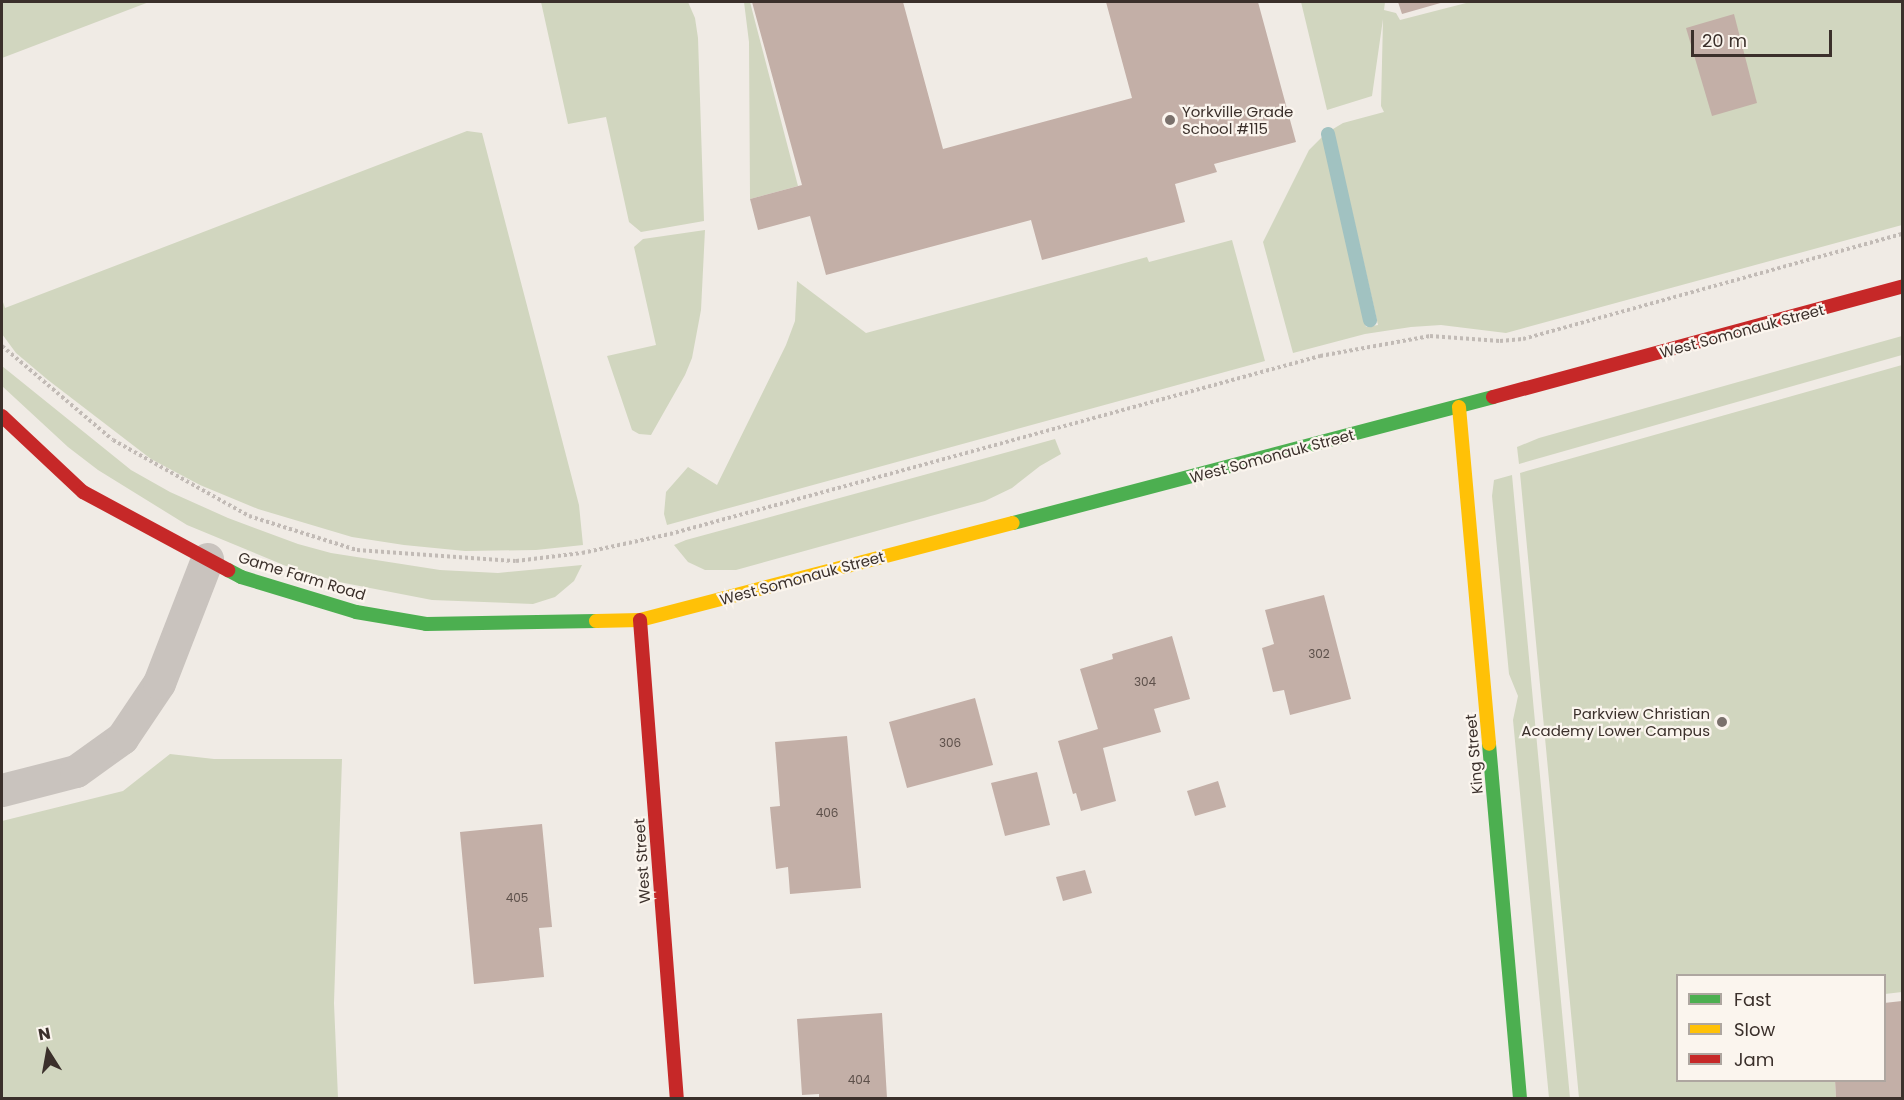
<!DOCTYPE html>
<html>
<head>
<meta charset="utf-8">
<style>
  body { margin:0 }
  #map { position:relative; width:1904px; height:1100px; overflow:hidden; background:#f0ebe5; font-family:Poppins,sans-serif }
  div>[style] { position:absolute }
  .green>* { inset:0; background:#d1d6bf }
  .stream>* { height:14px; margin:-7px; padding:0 7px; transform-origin:7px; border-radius:7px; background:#a1c2c1 }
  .building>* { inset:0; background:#c3afa7 }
  .path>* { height:4px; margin-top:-2px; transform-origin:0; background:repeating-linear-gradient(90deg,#c2bbb6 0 3px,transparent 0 6px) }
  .street>* { height:33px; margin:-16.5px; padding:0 16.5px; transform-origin:16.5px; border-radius:16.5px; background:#c9c3be }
  .fast>* { height:14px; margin:-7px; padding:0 7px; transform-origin:7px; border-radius:7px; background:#4caf50 }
  .slow>* { height:14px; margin:-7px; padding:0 7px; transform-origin:7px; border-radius:7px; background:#ffc107 }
  .jam>* { height:14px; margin:-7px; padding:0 7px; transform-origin:7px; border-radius:7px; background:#c62828 }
  .dots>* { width:16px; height:16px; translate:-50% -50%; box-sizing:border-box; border:3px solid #fbf5ee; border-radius:50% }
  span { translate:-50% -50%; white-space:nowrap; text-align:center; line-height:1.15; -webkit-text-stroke:4.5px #fbf5ee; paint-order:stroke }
  .number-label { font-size:12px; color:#5d504a }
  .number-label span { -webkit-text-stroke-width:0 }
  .poi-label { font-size:15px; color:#3b302b }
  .left { translate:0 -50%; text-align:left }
  .right { translate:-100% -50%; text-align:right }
  .street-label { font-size:15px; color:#3b302b }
  .frame { position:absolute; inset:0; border:3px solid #3b302b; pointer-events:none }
  .legend { position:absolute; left:1676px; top:974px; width:210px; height:108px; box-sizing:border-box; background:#fbf5ee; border:2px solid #aea6a0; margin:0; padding:8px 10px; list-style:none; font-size:18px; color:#3b302b }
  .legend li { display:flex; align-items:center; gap:12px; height:30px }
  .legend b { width:30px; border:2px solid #aea6a0 }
  .north { position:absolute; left:18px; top:1022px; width:60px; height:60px; -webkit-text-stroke:4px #fbf5ee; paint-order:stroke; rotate:349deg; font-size:16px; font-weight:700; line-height:24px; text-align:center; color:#3b302b }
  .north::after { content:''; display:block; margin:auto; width:21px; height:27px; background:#3b302b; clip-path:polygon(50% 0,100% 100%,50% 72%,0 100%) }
  .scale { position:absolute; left:1691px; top:30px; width:141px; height:27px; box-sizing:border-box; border:3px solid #3b302b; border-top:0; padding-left:8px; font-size:18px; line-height:21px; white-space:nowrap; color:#3b302b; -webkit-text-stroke:4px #fbf5ee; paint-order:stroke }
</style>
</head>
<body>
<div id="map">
  <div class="green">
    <div style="clip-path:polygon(2px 2px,149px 2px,2px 58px)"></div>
    <div style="clip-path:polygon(541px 2px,688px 2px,695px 18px,698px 38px,704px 221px,641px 232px,629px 222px,606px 117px,568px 124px)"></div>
    <div style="clip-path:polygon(744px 2px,750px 2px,798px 186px,750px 199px,749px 42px)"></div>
    <div style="clip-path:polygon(1301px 2px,1385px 2px,1384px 10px,1396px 13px,1400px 20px,1470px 2px,1902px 2px,1902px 225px,1506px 333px,1441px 325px,1411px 327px,1365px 334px,1293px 353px,1263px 242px,1309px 150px,1323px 136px,1366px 327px,1378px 325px,1333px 129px,1343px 123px,1384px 112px,1381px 106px,1383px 19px,1372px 96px,1327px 110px)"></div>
    <div style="clip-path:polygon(467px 131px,482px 133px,579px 505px,583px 545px,536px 550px,465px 551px,404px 545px,352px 537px,258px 509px,200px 485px,151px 459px,48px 380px,16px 353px,2px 334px,2px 299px,5px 308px)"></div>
    <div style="clip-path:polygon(705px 230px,701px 310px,692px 358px,685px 375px,651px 435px,639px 434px,632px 430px,607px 356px,656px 345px,634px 247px,643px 239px)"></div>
    <div style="clip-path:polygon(1232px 240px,1265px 361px,667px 525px,664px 514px,666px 492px,688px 467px,717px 485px,786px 345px,795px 321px,797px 281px,866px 333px,1147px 257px,1149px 262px)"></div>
    <div style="clip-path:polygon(1902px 336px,1902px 355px,1519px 464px,1517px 447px,1539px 438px)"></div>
    <div style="clip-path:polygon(1902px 365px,1902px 992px,1885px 994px,1884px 976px,1678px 976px,1678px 1080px,1835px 1081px,1836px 1098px,1579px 1098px,1520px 473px)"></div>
    <div style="clip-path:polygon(2px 366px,131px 470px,170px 492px,228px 518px,298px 544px,331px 553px,440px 570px,498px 573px,582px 565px,574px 581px,555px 597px,533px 604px,432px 600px,339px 582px,286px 566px,187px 525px,98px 470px,68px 447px,2px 386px)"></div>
    <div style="clip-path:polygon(1055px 439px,1061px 454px,1040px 466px,1012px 488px,985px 501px,736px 570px,705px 570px,688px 562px,674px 545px,686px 540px)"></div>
    <div style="clip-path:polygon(1512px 475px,1570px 1098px,1549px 1098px,1513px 720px,1518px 696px,1509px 674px,1492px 496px,1494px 480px)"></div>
    <div style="clip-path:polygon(170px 754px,214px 759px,342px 759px,334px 1003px,338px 1098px,2px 1098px,2px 821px,123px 791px)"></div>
  </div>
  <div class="stream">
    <div style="left:1328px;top:134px;width:191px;rotate:77.3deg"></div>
  </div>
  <div class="building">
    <div style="clip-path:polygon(752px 2px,903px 2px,943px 149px,1132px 98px,1106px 2px,1258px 2px,1296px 142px,1214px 164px,1217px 172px,1175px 184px,1185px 222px,1042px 260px,1031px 220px,826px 275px,810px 216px,758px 230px,750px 199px,802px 185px)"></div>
    <div style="clip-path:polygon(1398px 2px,1444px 2px,1402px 14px)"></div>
    <div style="clip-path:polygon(1734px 14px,1757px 103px,1712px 116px,1686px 28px)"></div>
    <div style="clip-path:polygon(1324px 595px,1351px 699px,1290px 715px,1284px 690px,1273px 692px,1262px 648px,1274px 644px,1265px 610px)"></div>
    <div style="clip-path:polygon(1172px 636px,1190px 699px,1154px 709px,1161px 732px,1103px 748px,1116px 801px,1081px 811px,1076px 793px,1073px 794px,1058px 741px,1098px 729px,1080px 669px,1113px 659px,1112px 654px)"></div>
    <div style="clip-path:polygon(975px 698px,993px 765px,907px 788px,889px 722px)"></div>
    <div style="clip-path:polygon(847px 736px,861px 888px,790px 894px,788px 867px,776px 869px,770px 807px,780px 806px,775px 742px)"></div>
    <div style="clip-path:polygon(1037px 772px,1050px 825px,1005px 836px,991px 783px)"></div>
    <div style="clip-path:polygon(1218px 781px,1226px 807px,1195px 816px,1187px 791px)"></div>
    <div style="clip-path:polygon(542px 824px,552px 927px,539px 928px,544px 977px,474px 984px,460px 832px)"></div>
    <div style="clip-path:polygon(1085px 870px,1092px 893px,1063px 901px,1056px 877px)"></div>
    <div style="clip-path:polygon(1902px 1001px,1902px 1098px,1836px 1098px,1835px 1080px,1884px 1080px,1884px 1003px)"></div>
    <div style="clip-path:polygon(882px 1013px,887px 1098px,819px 1098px,819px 1094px,802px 1095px,797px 1019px)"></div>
  </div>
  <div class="path">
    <div style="left:2px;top:346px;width:145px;rotate:40.3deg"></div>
    <div style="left:113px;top:440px;width:156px;rotate:29.2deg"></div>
    <div style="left:249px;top:516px;width:113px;rotate:17.5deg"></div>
    <div style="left:357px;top:550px;width:159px;rotate:4deg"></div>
    <div style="left:516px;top:561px;width:66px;rotate:-6.9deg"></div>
    <div style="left:582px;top:553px;width:90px;rotate:-12.2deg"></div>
    <div style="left:670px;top:534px;width:674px;rotate:-15.31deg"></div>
    <div style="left:1320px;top:356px;width:112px;rotate:-10.3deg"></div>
    <div style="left:1430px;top:336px;width:70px;rotate:4.1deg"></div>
    <div style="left:1500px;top:341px;width:23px;rotate:-5deg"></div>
    <div style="left:1523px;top:339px;width:393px;rotate:-15.5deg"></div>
  </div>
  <div class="street">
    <div style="left:2px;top:790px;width:76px;rotate:-14.4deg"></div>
    <div style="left:76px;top:771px;width:57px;rotate:-35.7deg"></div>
    <div style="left:122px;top:738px;width:66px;rotate:-56.1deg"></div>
    <div style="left:159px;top:683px;width:133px;rotate:-68.8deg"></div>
  </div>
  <div class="fast">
    <div style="left:1013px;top:523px;width:496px;rotate:-14.7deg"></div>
    <div style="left:228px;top:570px;width:15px;rotate:28deg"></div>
    <div style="left:241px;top:577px;width:120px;rotate:16.9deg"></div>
    <div style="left:356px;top:612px;width:71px;rotate:9.7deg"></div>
    <div style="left:426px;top:624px;width:170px;rotate:-1deg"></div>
    <div style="left:1489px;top:744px;width:355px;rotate:85deg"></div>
  </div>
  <div class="slow">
    <div style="left:1459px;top:407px;width:338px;rotate:84.9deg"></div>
    <div style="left:596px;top:621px;width:44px;rotate:-1.3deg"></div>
    <div style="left:640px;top:620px;width:385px;rotate:-14.6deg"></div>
  </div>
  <div class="jam">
    <div style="left:1493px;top:397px;width:424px;rotate:-15.1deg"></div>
    <div style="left:2px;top:416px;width:111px;rotate:43.2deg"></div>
    <div style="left:83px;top:492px;width:165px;rotate:28.3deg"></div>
    <div style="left:640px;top:620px;width:479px;rotate:85.6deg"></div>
  </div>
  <div class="dots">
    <div style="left:1170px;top:120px;background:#7a716c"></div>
    <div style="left:1722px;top:722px;background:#7a716c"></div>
  </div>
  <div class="number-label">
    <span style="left:1319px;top:654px">302</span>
    <span style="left:1145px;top:682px">304</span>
    <span style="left:950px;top:743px">306</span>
    <span style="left:827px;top:813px">406</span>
    <span style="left:517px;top:898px">405</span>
    <span style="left:859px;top:1080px">404</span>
  </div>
  <div class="poi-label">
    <span class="left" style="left:1182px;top:120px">Yorkville Grade<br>School #115</span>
    <span class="right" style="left:1710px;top:722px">Parkview Christian<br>Academy Lower Campus</span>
  </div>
  <div class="street-label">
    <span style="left:1742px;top:331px;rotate:-15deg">West Somonauk Street</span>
    <span style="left:1272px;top:456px;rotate:-15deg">West Somonauk Street</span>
    <span style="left:302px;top:576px;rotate:17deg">Game Farm Road</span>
    <span style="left:802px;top:578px;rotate:-15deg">West Somonauk Street</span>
    <span style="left:1474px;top:754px;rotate:-95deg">King Street</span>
    <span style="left:642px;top:861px;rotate:-94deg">West Street</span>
  </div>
  <div class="frame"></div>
  <ul class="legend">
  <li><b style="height:8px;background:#4caf50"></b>Fast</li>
  <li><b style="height:8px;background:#ffc107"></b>Slow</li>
  <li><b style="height:8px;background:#c62828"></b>Jam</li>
  </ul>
  <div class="north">N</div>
  <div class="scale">20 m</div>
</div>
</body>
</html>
